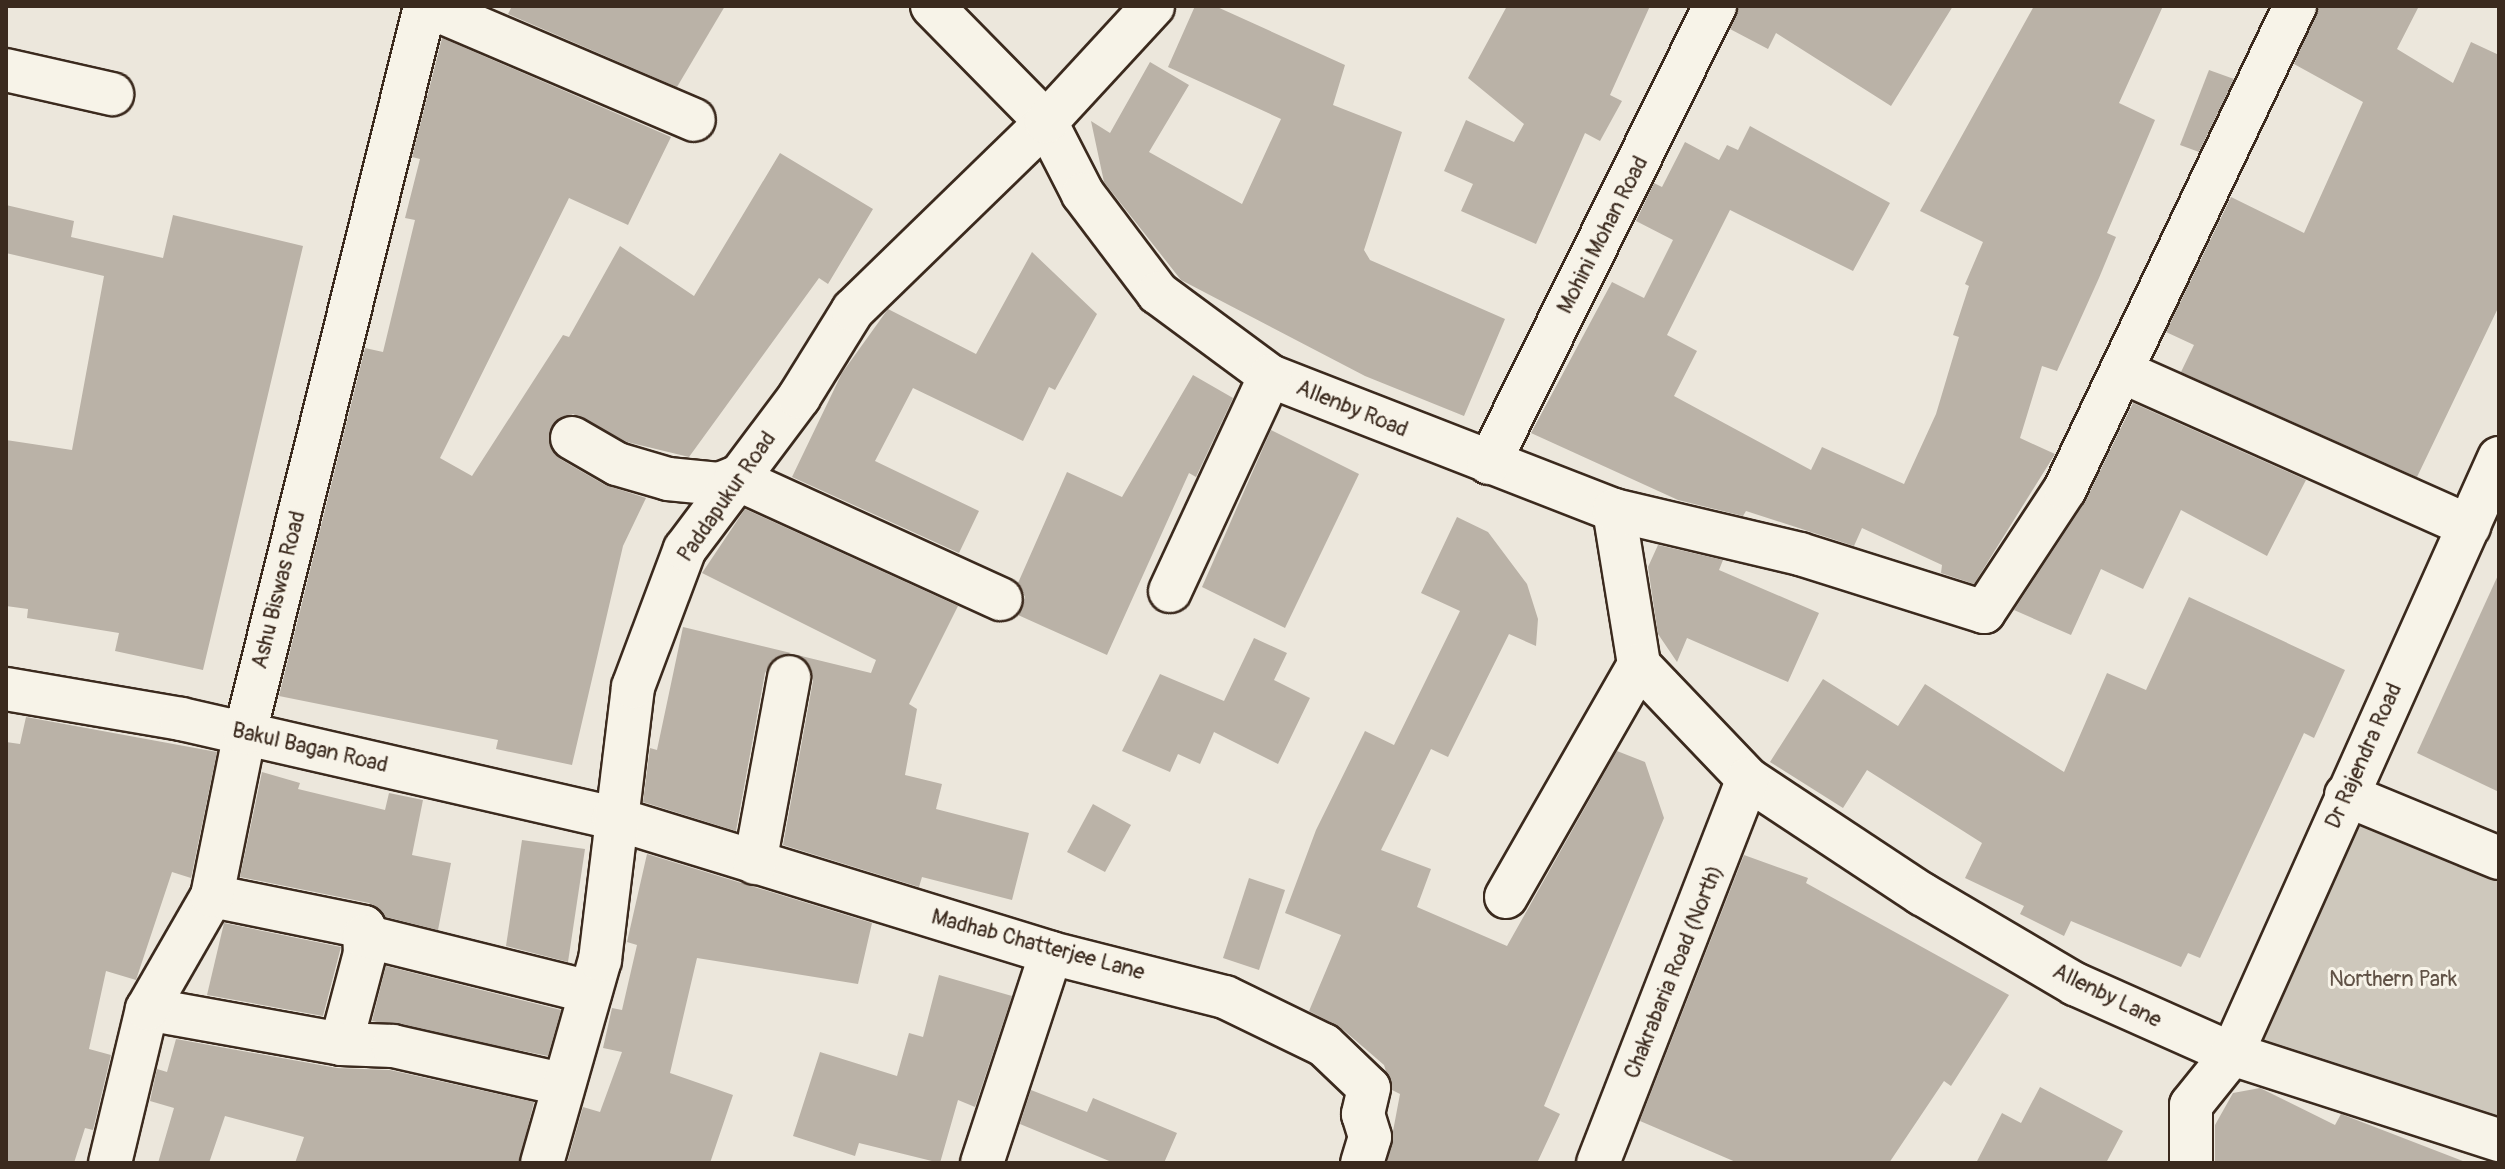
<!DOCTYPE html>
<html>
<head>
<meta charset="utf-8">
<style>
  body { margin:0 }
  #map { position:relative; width:2505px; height:1169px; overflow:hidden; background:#ece7dc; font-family:Pangolin,sans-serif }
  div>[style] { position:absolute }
  .green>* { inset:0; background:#cec8bc }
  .building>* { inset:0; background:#bab2a7 }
  .roads { filter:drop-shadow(2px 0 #3b2a1e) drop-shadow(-2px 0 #3b2a1e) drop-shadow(0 2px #3b2a1e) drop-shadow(0 -2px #3b2a1e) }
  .minor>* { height:42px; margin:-21px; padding:0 21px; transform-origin:21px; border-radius:21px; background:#f7f3e8 }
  span { translate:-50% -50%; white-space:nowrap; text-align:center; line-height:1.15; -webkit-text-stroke:6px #f7f3e8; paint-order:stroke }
  .street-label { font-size:22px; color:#3b2a1e }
  .park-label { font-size:22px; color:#605246 }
  .frame { position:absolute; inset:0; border:8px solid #3b2a1e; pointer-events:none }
</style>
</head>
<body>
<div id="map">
  <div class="green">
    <div style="clip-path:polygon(2351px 807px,2499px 864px,2499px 1126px,2249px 1048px)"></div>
  </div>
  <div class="building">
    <div style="clip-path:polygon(512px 6px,725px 6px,677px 87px,508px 14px)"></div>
    <div style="clip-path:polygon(1195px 6px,1215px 6px,1345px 65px,1333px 105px,1402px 132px,1364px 250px,1370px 260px,1505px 319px,1464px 416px,1365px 376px,1181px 280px,1104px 182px,1091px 121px,1110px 133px,1150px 62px,1189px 85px,1149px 152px,1242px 204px,1281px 119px,1168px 67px)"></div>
    <div style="clip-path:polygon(1507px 6px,1650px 6px,1610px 95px,1622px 101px,1600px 141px,1585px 133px,1536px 244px,1461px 211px,1473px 184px,1444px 171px,1466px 120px,1514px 142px,1524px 124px,1468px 78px)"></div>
    <div style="clip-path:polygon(1739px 6px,1953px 6px,1891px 106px,1776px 33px,1768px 49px,1730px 29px)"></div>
    <div style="clip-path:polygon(2034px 6px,2163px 6px,2119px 103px,2155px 120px,2107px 233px,2116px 237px,2099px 278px,2057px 371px,2042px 366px,2020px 438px,2055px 454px,1974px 584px,1941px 573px,1942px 565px,1862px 528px,1854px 546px,1746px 511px,1743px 516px,1678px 500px,1531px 433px,1612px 282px,1644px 298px,1673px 240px,1636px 221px,1654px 183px,1662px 187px,1685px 142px,1719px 160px,1727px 145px,1738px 150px,1750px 126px,1890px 203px,1853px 271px,1730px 210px,1667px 335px,1697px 351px,1674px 396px,1811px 470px,1822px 447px,1904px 484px,1936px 414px,1959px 337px,1953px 335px,1969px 286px,1965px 284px,1983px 242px,1920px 211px)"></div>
    <div style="clip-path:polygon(2319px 6px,2419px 6px,2397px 49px,2453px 83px,2471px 42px,2499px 55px,2499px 306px,2417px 477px,2181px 372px,2194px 345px,2166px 332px,2231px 197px,2304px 233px,2363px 102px,2294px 64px)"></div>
    <div style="clip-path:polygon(442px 38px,671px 137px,628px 225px,569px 198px,440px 458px,472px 476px,563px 335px,569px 337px,620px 246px,694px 296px,780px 153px,873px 209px,828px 284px,819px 278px,689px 457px,627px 442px,573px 414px,551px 427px,551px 449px,560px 459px,605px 485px,646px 498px,623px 546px,572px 765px,496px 749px,498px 740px,279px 696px,365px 348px,383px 352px,415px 220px,405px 218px,420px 159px,412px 157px)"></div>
    <div style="clip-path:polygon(2209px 70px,2234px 79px,2199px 152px,2180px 145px)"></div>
    <div style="clip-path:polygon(6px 205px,74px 221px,71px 237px,163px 258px,173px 215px,303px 246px,203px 670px,115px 651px,119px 633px,27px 618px,28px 609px,6px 606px,6px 440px,72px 450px,104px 276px,6px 253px)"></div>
    <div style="clip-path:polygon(1032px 252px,1097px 314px,1055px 390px,1049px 387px,1023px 441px,913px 388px,875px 461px,979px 511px,959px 553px,792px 477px,842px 373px,888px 309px,976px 354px)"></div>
    <div style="clip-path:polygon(1193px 375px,1233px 398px,1196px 477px,1189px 473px,1107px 655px,1018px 615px,1025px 597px,1018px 583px,1067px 472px,1122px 497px)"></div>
    <div style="clip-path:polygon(2133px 403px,2306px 480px,2267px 556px,2181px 510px,2143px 589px,2101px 569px,2071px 635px,2014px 610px,2085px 502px)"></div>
    <div style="clip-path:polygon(1271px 430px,1359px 474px,1285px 628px,1202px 587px)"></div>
    <div style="clip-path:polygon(745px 509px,958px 606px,909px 704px,917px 709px,905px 775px,942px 784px,936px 809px,1029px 833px,1012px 900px,922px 877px,919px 887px,783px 845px,813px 681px,811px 668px,797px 655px,871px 673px,876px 660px,702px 573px)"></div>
    <div style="clip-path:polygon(1457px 517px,1488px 532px,1527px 584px,1538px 619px,1536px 646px,1509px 634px,1448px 757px,1431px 749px,1381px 850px,1431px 869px,1417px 907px,1507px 946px,1617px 751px,1645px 762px,1664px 818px,1544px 1106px,1560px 1114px,1537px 1163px,1387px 1163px,1400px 1094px,1392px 1090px,1384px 1065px,1340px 1027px,1309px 1011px,1341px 935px,1285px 913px,1316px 830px,1365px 731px,1394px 745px,1460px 611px,1421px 593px)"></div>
    <div style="clip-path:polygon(1658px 545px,1723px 560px,1719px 570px,1819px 613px,1788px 682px,1687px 638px,1677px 662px,1658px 634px,1648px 567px)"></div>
    <div style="clip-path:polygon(2499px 573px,2499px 792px,2417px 753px)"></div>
    <div style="clip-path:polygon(2189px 597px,2345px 670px,2314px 738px,2304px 733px,2200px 958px,2188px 953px,2181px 967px,2071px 921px,2064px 936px,2020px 914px,2024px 906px,1965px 878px,1982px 843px,1867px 770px,1843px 808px,1770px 762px,1823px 679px,1898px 726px,1925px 684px,2064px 772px,2107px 673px,2146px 690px)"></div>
    <div style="clip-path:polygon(683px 627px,791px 653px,771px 661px,765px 673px,736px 831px,643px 802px,650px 748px,657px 750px)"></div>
    <div style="clip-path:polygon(1254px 638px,1287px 653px,1274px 680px,1310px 698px,1278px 764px,1214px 732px,1200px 764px,1178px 754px,1170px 772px,1122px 751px,1160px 674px,1224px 701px)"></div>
    <div style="clip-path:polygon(26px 717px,217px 752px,191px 878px,172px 872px,136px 980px,106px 971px,89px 1049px,111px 1055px,93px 1130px,85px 1128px,74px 1163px,6px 1163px,6px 742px,20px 744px)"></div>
    <div style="clip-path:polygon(262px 772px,300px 783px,298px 789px,385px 810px,389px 793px,423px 800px,412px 855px,451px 863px,438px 930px,386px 917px,369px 903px,240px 877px)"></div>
    <div style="clip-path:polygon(1093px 804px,1131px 825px,1105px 872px,1067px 852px)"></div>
    <div style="clip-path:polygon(522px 840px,585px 849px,568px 962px,506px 946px)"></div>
    <div style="clip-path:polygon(647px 854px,872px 923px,858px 984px,697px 958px,670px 1073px,733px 1095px,710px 1163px,567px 1163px,583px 1107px,600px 1112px,622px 1052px,603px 1048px,612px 1008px,622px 1010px,637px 945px,627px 942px)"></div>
    <div style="clip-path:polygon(1744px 855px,1808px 878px,1806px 883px,2009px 995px,1951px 1086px,1944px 1081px,1889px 1163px,1738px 1163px,1640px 1121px)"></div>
    <div style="clip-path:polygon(1249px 878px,1285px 890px,1259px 970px,1223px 958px)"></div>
    <div style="clip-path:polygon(224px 923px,341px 947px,323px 1016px,207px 995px)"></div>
    <div style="clip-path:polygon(386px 966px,561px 1010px,548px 1056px,372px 1021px)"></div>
    <div style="clip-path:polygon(939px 975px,1012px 996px,975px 1107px,958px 1100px,940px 1163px,859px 1143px,855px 1156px,793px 1136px,820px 1052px,897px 1076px,909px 1033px,923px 1037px)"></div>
    <div style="clip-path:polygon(176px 1039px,337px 1068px,390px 1070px,534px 1102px,519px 1163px,295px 1163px,304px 1137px,225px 1116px,209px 1163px,158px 1163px,174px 1108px,150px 1101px,157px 1069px,167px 1072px)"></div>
    <div style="clip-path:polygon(2040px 1087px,2123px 1131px,2106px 1163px,1976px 1163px,2002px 1113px,2021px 1123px)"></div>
    <div style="clip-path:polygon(2260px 1088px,2335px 1125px,2341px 1114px,2468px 1163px,2215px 1163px,2215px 1125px,2233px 1093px)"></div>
    <div style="clip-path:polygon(1031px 1090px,1087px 1112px,1093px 1098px,1177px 1133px,1164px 1163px,1114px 1163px,1020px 1124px)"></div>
  </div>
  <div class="roads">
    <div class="minor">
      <div style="left:427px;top:6px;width:290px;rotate:23.1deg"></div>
      <div style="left:932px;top:6px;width:163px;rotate:45.5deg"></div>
      <div style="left:1046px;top:122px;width:81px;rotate:62.8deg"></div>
      <div style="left:1083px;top:194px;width:124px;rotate:52.9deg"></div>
      <div style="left:1158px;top:293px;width:139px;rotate:36.5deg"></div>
      <div style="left:1270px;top:376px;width:369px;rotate:21.3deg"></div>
      <div style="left:1614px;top:510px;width:157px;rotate:80.8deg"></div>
      <div style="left:1639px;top:665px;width:158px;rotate:46.3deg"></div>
      <div style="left:1748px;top:779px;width:209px;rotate:33.5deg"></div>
      <div style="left:1922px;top:894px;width:178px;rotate:30.5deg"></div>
      <div style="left:2075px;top:984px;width:172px;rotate:24deg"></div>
      <div style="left:2232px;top:1054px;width:281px;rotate:17.9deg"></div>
      <div style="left:6px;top:70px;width:109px;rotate:12.8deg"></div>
      <div style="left:2123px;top:372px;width:379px;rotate:24deg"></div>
      <div style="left:572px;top:438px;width:52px;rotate:30deg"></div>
      <div style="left:617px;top:464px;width:53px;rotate:16.4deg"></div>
      <div style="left:668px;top:479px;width:51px;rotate:5.6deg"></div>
      <div style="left:719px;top:484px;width:17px;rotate:-21deg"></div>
      <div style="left:735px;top:478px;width:292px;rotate:24.5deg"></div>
      <div style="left:1489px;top:463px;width:510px;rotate:-63.69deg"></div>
      <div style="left:1614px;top:510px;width:191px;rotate:13.3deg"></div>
      <div style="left:1800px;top:554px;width:193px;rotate:17.5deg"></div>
      <div style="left:1984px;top:612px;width:147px;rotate:-56.6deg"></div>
      <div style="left:2065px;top:489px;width:535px;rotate:-64.54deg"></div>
      <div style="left:1170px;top:591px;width:237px;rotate:-65.1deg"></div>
      <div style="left:6px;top:689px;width:178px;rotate:9.7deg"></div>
      <div style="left:181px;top:719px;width:443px;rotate:12.9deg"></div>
      <div style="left:613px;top:818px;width:458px;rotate:17.1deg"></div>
      <div style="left:1051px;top:953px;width:179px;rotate:14.2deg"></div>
      <div style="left:1225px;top:997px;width:110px;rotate:25.9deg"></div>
      <div style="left:1324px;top:1045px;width:62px;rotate:43.7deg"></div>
      <div style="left:1369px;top:1088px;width:27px;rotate:103deg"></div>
      <div style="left:1363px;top:1114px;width:24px;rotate:73deg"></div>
      <div style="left:1370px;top:1137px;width:27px;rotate:107deg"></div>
      <div style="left:2346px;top:795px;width:165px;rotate:22.4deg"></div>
      <div style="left:755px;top:863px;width:189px;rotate:-79.6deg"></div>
      <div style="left:212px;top:896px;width:155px;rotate:11.5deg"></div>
      <div style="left:364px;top:927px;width:26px;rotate:88deg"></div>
      <div style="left:365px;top:953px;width:94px;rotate:104.8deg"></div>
      <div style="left:1506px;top:897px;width:267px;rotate:-60.2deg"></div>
      <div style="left:364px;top:936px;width:233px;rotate:13.9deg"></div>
      <div style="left:147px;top:1009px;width:197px;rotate:10.2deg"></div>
      <div style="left:341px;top:1044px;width:52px;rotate:2.2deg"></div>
      <div style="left:393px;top:1046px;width:173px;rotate:12.7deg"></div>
      <div style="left:110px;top:1163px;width:158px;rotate:-76.5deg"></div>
      <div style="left:147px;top:1009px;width:130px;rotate:-60.1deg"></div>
      <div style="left:212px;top:896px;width:166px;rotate:-78.6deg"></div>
      <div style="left:245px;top:733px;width:749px;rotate:-76.09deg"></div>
      <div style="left:542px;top:1163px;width:211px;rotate:-74.1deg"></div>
      <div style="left:600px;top:960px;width:275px;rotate:-83.1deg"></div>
      <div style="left:633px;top:687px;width:147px;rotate:-69.4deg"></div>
      <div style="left:685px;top:549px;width:190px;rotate:-53.1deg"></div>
      <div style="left:799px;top:397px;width:102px;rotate:-58.2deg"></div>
      <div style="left:853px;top:310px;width:269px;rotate:-44.2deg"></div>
      <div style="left:1046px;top:122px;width:158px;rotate:-47.3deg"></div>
      <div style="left:982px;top:1163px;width:221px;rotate:-71.8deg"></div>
      <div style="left:1598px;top:1163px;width:412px;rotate:-68.7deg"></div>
      <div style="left:2191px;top:1163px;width:58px;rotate:-90deg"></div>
      <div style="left:2191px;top:1105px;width:65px;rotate:-51.2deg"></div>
      <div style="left:2232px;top:1054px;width:653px;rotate:-65.87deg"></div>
    </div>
  </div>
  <div class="street-label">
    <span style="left:1603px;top:235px;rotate:-63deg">Mohini Mohan Road</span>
    <span style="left:1352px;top:409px;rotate:22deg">Allenby Road</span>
    <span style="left:727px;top:497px;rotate:-55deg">Paddapukur Road</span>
    <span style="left:279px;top:590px;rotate:-76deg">Ashu Biswas Road</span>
    <span style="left:310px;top:748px;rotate:13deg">Bakul Bagan Road</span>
    <span style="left:2364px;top:756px;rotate:-66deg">Dr Rajendra Road</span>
    <span style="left:1038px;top:945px;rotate:15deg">Madhab Chatterjee Lane</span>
    <span style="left:1674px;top:972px;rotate:-68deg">Chakrabaria Road (North)</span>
    <span style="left:2107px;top:996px;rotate:26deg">Allenby Lane</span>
  </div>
  <div class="park-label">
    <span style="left:2393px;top:980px">Northern Park</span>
  </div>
  <div class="frame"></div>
</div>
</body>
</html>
